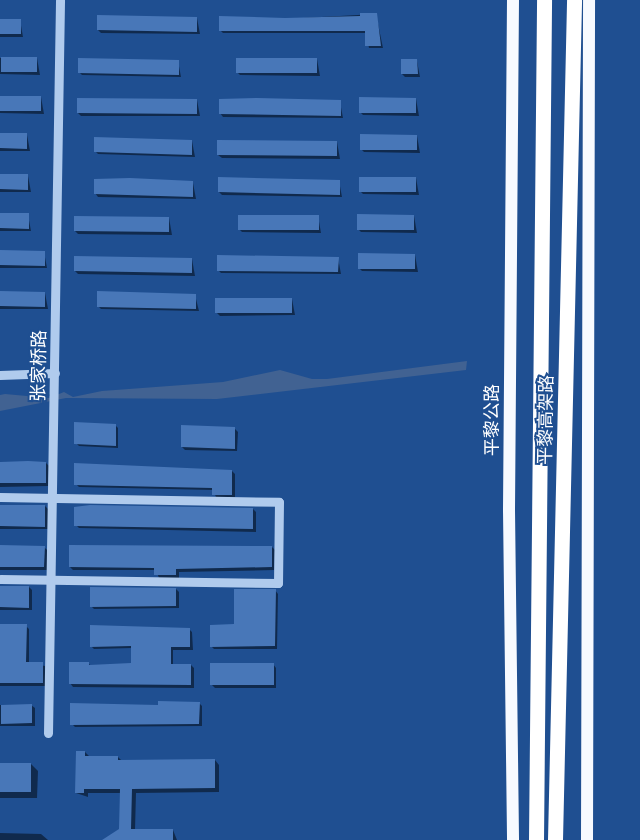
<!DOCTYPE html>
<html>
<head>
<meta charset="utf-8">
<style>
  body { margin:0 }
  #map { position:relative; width:640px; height:840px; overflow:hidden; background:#1f4f91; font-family:Poppins,"Noto Sans SC",sans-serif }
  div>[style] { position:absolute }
  .water>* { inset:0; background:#416292 }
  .shadow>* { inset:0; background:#0007 }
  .building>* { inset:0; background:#4877b8 }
  .minor>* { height:9px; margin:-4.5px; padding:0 4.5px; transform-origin:4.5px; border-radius:4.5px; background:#b0cbed }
  .major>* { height:12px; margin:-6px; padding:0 6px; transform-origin:6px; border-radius:6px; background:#f7faff }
  .highway>* { height:15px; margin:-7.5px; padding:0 7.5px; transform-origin:7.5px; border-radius:7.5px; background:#fff }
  span { translate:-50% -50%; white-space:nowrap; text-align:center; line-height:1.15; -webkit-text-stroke:4px #1f4f91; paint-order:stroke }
  .street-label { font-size:18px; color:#fff }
</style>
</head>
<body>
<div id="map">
  <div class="water">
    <div style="clip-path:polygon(467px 361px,466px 370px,217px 399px,66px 398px,0 411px,0 395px,5px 394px,49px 398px,64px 392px,73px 397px,102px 391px,223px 382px,280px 370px,312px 379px,327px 379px)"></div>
  </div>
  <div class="shadow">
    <div style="clip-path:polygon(376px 14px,383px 48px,369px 48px,366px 33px,223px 33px,220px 30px,285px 19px)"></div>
    <div style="clip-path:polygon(197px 18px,200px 34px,101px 33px,98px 30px)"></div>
    <div style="clip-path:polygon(0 20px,20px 20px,23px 37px,0 37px)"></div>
    <div style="clip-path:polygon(0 58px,37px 58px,40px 75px,0 74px)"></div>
    <div style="clip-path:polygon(317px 59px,320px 76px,240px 75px,237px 72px)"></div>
    <div style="clip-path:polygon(178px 61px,181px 77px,82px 75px,79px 72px)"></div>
    <div style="clip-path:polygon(417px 61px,420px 77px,405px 77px,402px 74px)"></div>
    <div style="clip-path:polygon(0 97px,41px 97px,44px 114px,0 113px)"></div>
    <div style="clip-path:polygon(416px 99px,419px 116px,363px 115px,360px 112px)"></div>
    <div style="clip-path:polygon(197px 100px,200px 116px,81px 116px,78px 113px)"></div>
    <div style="clip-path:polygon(340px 102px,343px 118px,223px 117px,220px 113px)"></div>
    <div style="clip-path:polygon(0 134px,27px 135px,30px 151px,0 151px)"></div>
    <div style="clip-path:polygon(417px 136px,420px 153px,364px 152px,361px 149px)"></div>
    <div style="clip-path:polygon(192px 141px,195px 157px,98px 154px,95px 151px)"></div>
    <div style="clip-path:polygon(337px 142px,340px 159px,222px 158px,218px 155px)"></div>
    <div style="clip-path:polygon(0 175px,28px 176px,31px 192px,0 192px)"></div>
    <div style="clip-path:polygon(416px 178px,419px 195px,363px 194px,360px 191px)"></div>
    <div style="clip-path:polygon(339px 181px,342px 197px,222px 195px,219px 192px)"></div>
    <div style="clip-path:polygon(193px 183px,196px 199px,98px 197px,95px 193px)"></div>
    <div style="clip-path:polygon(0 214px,28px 215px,31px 231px,0 231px)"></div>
    <div style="clip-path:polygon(318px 216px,321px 233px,242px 232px,239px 229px)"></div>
    <div style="clip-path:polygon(414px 216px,417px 233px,361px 232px,358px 229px)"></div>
    <div style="clip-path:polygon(169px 218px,172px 235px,78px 234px,75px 231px)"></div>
    <div style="clip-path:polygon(0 252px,44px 252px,47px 268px,0 268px)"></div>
    <div style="clip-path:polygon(415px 255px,418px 272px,362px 271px,359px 268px)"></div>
    <div style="clip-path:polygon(338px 258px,341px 274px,221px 273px,218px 270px)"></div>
    <div style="clip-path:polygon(192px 259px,195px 276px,78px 274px,75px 271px)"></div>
    <div style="clip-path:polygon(0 292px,45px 293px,48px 309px,0 309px)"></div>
    <div style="clip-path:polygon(195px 295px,199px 311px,101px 309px,98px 306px)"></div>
    <div style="clip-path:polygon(292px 299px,295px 315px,220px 316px,217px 313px)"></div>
    <div style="clip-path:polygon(115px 425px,118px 428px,118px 448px,79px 446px,76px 443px)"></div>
    <div style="clip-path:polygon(234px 428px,238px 432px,237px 451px,185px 450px,182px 447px)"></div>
    <div style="clip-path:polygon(0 463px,46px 463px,49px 466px,48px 486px,0 487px)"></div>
    <div style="clip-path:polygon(232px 471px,235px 474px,235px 497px,216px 497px,213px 490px,79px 487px,76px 484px)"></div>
    <div style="clip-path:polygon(0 506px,45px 506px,48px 509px,48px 529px,0 529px)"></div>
    <div style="clip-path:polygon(253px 509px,256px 512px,256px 532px,79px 528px,76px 525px)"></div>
    <div style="clip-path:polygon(0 546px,44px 547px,47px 550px,47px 570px,0 570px)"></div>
    <div style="clip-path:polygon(272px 547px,275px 550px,274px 570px,179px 572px,179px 578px,159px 578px,156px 570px,73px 570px,70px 567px)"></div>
    <div style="clip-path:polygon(0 587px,29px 587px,32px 590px,32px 610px,0 610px)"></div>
    <div style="clip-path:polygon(176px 589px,179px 592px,179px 608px,94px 609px,91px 606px)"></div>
    <div style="clip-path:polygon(275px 590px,278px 594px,277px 649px,214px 649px,211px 646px)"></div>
    <div style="clip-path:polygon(0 626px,26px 626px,29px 629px,29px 663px,45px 666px,45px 686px,0 686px)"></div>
    <div style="clip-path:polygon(189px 629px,192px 632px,193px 650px,173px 650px,173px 665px,191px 665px,194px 668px,194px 688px,73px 687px,70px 683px,89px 664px,91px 666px,132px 664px,132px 648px,94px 649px,91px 646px)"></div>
    <div style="clip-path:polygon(273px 664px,276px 668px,276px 688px,215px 688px,212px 685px)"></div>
    <div style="clip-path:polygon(199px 703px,202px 706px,202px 726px,75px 727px,72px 724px,159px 706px)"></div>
    <div style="clip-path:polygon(0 705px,31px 705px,35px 708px,35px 726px,0 726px)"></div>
    <div style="clip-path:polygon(85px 752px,90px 757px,118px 757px,122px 761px,215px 760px,219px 765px,219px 792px,136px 793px,135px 830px,173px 830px,177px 840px,105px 840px,120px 830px,121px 793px,88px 793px,88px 797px,76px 793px)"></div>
    <div style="clip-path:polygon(0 764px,31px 764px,38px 771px,37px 798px,0 798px)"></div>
    <div style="clip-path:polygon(0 833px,41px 834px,48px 840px,0 840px)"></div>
  </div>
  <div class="building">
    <div style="clip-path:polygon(360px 13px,377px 13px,381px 46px,365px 46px,365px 31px,219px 31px,219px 16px,285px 18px,360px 16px)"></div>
    <div style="clip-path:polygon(97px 15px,197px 17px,197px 32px,97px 30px)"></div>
    <div style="clip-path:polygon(0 19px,21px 19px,21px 34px,0 34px)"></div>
    <div style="clip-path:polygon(1px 57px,37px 57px,37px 72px,1px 72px)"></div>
    <div style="clip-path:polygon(78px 58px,179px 60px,179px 75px,78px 73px)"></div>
    <div style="clip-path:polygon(236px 58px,317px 58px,317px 73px,236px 73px)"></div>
    <div style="clip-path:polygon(401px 59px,417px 59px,418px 74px,401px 74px)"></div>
    <div style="clip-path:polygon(0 96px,41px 96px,41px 111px,0 111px)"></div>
    <div style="clip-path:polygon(359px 97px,416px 98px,416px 113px,359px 113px)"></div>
    <div style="clip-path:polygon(77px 98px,197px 99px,197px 114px,77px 113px)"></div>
    <div style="clip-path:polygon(257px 98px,341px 100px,341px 116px,219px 114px,219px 99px)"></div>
    <div style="clip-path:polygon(0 133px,27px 133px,27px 149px,0 148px)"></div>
    <div style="clip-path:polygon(360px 134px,417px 135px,417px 150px,360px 150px)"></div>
    <div style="clip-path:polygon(94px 137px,192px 140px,192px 155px,94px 152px)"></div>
    <div style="clip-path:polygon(217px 140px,337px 141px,337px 156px,217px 155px)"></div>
    <div style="clip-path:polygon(0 174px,28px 174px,28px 190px,0 189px)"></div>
    <div style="clip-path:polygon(218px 177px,340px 180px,340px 195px,218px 192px)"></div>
    <div style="clip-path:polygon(359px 177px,416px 177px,416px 192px,359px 192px)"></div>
    <div style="clip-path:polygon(130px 178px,193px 181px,193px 197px,94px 194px,94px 179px)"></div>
    <div style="clip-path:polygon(0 213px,29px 213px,29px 229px,0 228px)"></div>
    <div style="clip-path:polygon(357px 214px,414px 215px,414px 230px,357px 230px)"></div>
    <div style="clip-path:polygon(238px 215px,319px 215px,319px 230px,238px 230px)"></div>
    <div style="clip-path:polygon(74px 216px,169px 217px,169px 232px,74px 231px)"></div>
    <div style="clip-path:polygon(0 250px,45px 251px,45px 266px,0 265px)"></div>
    <div style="clip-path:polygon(358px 253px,415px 254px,415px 269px,358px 269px)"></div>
    <div style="clip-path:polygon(217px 255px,339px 257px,338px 272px,217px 271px)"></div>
    <div style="clip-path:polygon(74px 256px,192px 258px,192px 273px,74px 271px)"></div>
    <div style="clip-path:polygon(0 291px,45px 292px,45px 307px,0 306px)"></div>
    <div style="clip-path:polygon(97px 291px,196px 294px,196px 309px,97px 307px)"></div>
    <div style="clip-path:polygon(215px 298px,292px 298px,292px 313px,215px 313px)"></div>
    <div style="clip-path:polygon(74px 422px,116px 424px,116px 446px,74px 444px)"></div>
    <div style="clip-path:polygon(181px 425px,235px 427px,235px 449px,181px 447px)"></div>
    <div style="clip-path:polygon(28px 461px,46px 462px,46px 483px,0 483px,0 462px)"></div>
    <div style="clip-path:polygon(74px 463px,232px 470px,232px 495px,212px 495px,212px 488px,74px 485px)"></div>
    <div style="clip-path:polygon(0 505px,45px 505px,45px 527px,0 526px)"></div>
    <div style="clip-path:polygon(90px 505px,253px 508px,253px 529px,74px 526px,74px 507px)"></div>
    <div style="clip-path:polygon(0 545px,45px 546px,44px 567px,0 567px)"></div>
    <div style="clip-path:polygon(69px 545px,272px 546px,272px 567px,176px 569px,176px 575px,154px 575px,154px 568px,69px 567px)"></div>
    <div style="clip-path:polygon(0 586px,29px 586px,29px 608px,0 607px)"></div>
    <div style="clip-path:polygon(90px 587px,176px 588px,176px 606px,90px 607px)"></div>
    <div style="clip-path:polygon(234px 589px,276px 589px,275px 646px,210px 647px,210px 625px,234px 624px)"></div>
    <div style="clip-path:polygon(0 624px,27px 624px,26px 662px,43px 662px,43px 683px,0 683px)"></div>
    <div style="clip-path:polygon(90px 625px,190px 628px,190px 647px,171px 647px,171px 664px,191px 664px,191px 685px,69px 684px,69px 662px,89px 662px,89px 665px,131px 663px,131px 646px,90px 647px)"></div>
    <div style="clip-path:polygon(210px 663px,274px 663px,274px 685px,210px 685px)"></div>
    <div style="clip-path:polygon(158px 701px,200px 702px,199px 724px,70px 725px,70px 703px,158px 705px)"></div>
    <div style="clip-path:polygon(32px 704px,32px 723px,1px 724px,1px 705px)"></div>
    <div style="clip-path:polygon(76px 751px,85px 751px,85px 756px,118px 756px,118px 760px,215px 759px,215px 788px,132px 789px,131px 829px,173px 829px,173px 840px,102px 840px,119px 829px,120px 789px,84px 789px,84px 793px,75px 793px)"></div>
    <div style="clip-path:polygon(0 763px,31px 763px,31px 792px,0 792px)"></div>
  </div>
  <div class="minor">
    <div style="left:0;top:375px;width:55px;rotate:-2.1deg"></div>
    <div style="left:0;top:497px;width:279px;rotate:1deg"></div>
    <div style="left:279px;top:502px;width:81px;rotate:90.7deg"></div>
    <div style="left:278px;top:583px;width:278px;rotate:-179.2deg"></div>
    <div style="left:48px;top:733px;width:733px;rotate:-89.06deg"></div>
  </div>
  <div class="major">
    <div style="left:513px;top:0;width:510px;rotate:90.45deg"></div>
    <div style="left:509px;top:510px;width:330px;rotate:89.3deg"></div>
    <div style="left:587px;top:840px;width:840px;rotate:-89.86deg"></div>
  </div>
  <div class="highway">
    <div style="left:536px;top:840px;width:840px;rotate:-89.45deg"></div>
    <div style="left:555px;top:840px;width:840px;rotate:-88.7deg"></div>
  </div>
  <div class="street-label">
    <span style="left:39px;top:366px;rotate:-89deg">张家桥路</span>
    <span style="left:492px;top:420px;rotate:-90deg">平黎公路</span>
    <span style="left:546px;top:420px;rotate:-89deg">平黎高架路</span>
  </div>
</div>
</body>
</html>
